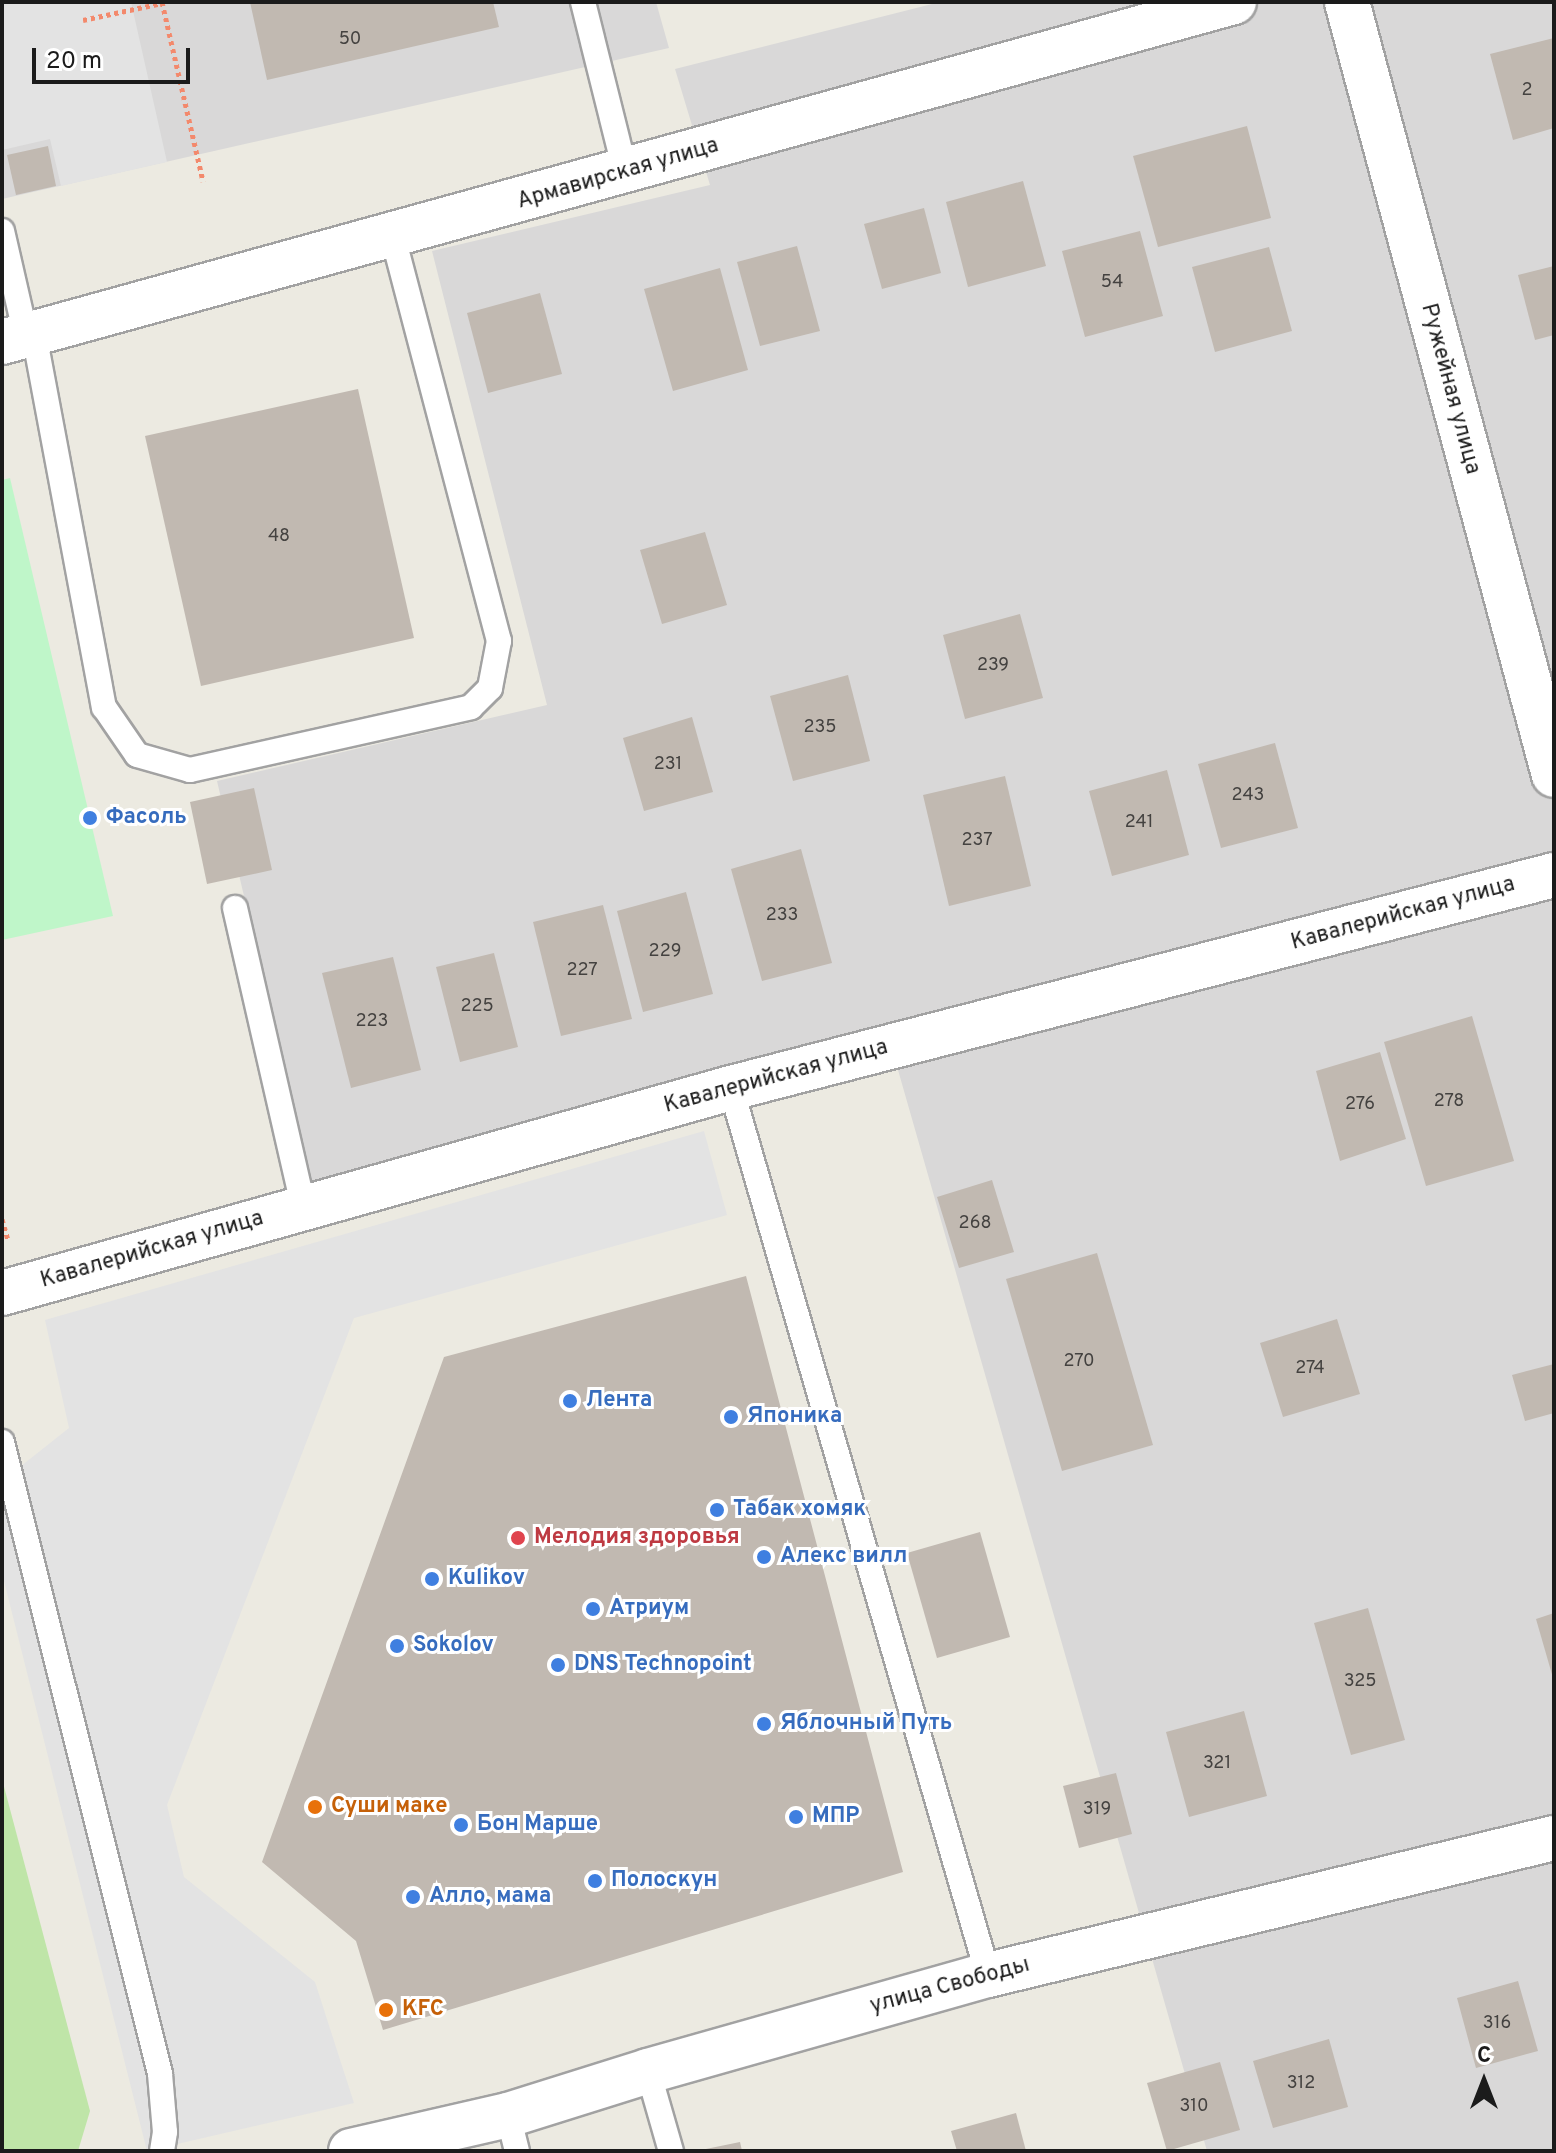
<!DOCTYPE html>
<html>
<head>
<meta charset="utf-8">
<style>
  body { margin:0 }
  #map { position:relative; width:1556px; height:2153px; overflow:hidden; background:#eceae1; font-family:Overpass,sans-serif }
  div>[style] { position:absolute }
  .residential>* { inset:0; background:#d9d8d8 }
  .grass>* { inset:0; background:#bfe5a8 }
  .park>* { inset:0; background:#bff6c9 }
  .parking>* { inset:0; background:#e3e3e3 }
  .building>* { inset:0; background:#c1b9b1 }
  .path>* { height:5px; margin-top:-2.5px; transform-origin:0; background:repeating-linear-gradient(90deg,#f3896c 0 4px,transparent 0 8px) }
  .roads { filter:drop-shadow(2px 0 #a2a2a2) drop-shadow(-2px 0 #a2a2a2) drop-shadow(0 2px #a2a2a2) drop-shadow(0 -2px #a2a2a2) }
  .lane>* { height:24px; margin:-12px; padding:0 12px; transform-origin:12px; border-radius:12px; background:#fff }
  .street>* { height:44px; margin:-22px; padding:0 22px; transform-origin:22px; border-radius:22px; background:#fff }
  .dots>* { width:22px; height:22px; translate:-50% -50%; box-sizing:border-box; border:4px solid #fff; border-radius:50% }
  span { translate:-50% -50%; white-space:nowrap; text-align:center; line-height:1.15; -webkit-text-stroke:6px #fff; paint-order:stroke }
  .number-label { font-size:18px; color:#444240 }
  .number-label span { -webkit-text-stroke-width:0 }
  .street-label { font-size:22px; color:#1b1b1b }
  .shop-label { font-size:22px; color:#366cbe; font-weight:700 }
  .left { translate:0 -50%; text-align:left }
  .health-label { font-size:22px; color:#be3a42; font-weight:700 }
  .food-label { font-size:22px; color:#c56008; font-weight:700 }
  .frame { position:absolute; inset:0; border:4px solid #1b1b1b; pointer-events:none }
  .north { position:absolute; left:1444px; top:2041px; width:80px; height:80px; -webkit-text-stroke:6px #fff; paint-order:stroke; rotate:0deg; font-size:22px; font-weight:700; line-height:32px; text-align:center; color:#1b1b1b }
  .north::after { content:''; display:block; margin:auto; width:28px; height:36px; background:#1b1b1b; clip-path:polygon(50% 0,100% 100%,50% 72%,0 100%) }
  .scale { position:absolute; left:32px; top:48px; width:158px; height:36px; box-sizing:border-box; border:4px solid #1b1b1b; border-top:0; padding-left:10px; font-size:24px; line-height:28px; white-space:nowrap; color:#1b1b1b; -webkit-text-stroke:6px #fff; paint-order:stroke }
</style>
</head>
<body>
<div id="map">
  <div class="residential">
    <div style="clip-path:polygon(2px 2px,656px 2px,669px 48px,2px 199px)"></div>
    <div style="clip-path:polygon(940px 2px,1554px 2px,1554px 2151px,1207px 2151px,892px 1049px,317px 1207px,217px 781px,547px 705px,432px 251px,710px 185px,675px 69px)"></div>
  </div>
  <div class="grass">
    <div style="clip-path:polygon(2px 1779px,90px 2111px,78px 2151px,2px 2151px)"></div>
  </div>
  <div class="park">
    <div style="clip-path:polygon(10px 478px,113px 916px,2px 940px,2px 480px)"></div>
  </div>
  <div class="parking">
    <div style="clip-path:polygon(2px 2px,131px 2px,167px 162px,61px 186px,50px 139px,2px 150px)"></div>
    <div style="clip-path:polygon(704px 1131px,727px 1215px,354px 1318px,167px 1805px,184px 1877px,315px 1982px,354px 2103px,147px 2151px,2px 1573px,2px 1498px,11px 1474px,69px 1428px,45px 1320px)"></div>
  </div>
  <div class="building">
    <div style="clip-path:polygon(250px 2px,493px 2px,499px 27px,267px 80px)"></div>
    <div style="clip-path:polygon(1554px 38px,1554px 128px,1513px 140px,1490px 54px)"></div>
    <div style="clip-path:polygon(1247px 126px,1271px 218px,1158px 247px,1133px 156px)"></div>
    <div style="clip-path:polygon(48px 146px,56px 186px,16px 195px,7px 155px)"></div>
    <div style="clip-path:polygon(1023px 181px,1046px 266px,968px 287px,946px 202px)"></div>
    <div style="clip-path:polygon(924px 208px,941px 273px,882px 289px,864px 224px)"></div>
    <div style="clip-path:polygon(1140px 231px,1163px 316px,1085px 337px,1062px 251px)"></div>
    <div style="clip-path:polygon(797px 246px,820px 331px,760px 346px,737px 262px)"></div>
    <div style="clip-path:polygon(1269px 247px,1292px 331px,1215px 352px,1192px 267px)"></div>
    <div style="clip-path:polygon(1554px 266px,1554px 335px,1535px 340px,1518px 275px)"></div>
    <div style="clip-path:polygon(720px 268px,748px 370px,673px 391px,644px 289px)"></div>
    <div style="clip-path:polygon(540px 293px,562px 374px,488px 393px,467px 313px)"></div>
    <div style="clip-path:polygon(358px 389px,414px 638px,201px 686px,145px 436px)"></div>
    <div style="clip-path:polygon(705px 532px,727px 605px,662px 624px,640px 550px)"></div>
    <div style="clip-path:polygon(1020px 614px,1043px 698px,965px 719px,943px 635px)"></div>
    <div style="clip-path:polygon(848px 675px,870px 761px,793px 781px,770px 696px)"></div>
    <div style="clip-path:polygon(692px 717px,713px 792px,644px 811px,623px 738px)"></div>
    <div style="clip-path:polygon(1275px 743px,1298px 828px,1221px 848px,1198px 764px)"></div>
    <div style="clip-path:polygon(1167px 770px,1189px 855px,1112px 876px,1089px 791px)"></div>
    <div style="clip-path:polygon(1005px 776px,1031px 886px,949px 906px,923px 795px)"></div>
    <div style="clip-path:polygon(254px 788px,272px 870px,207px 884px,190px 802px)"></div>
    <div style="clip-path:polygon(801px 849px,832px 963px,762px 981px,731px 869px)"></div>
    <div style="clip-path:polygon(686px 892px,713px 994px,643px 1012px,617px 911px)"></div>
    <div style="clip-path:polygon(603px 905px,632px 1019px,561px 1036px,533px 922px)"></div>
    <div style="clip-path:polygon(494px 953px,518px 1047px,460px 1062px,436px 967px)"></div>
    <div style="clip-path:polygon(393px 957px,421px 1070px,351px 1088px,322px 973px)"></div>
    <div style="clip-path:polygon(1472px 1016px,1514px 1161px,1426px 1186px,1384px 1042px)"></div>
    <div style="clip-path:polygon(1380px 1052px,1406px 1139px,1340px 1161px,1316px 1071px)"></div>
    <div style="clip-path:polygon(992px 1180px,1014px 1252px,959px 1268px,937px 1197px)"></div>
    <div style="clip-path:polygon(1097px 1253px,1153px 1445px,1062px 1471px,1006px 1279px)"></div>
    <div style="clip-path:polygon(746px 1276px,903px 1872px,383px 2030px,356px 1941px,262px 1862px,444px 1357px)"></div>
    <div style="clip-path:polygon(1337px 1319px,1360px 1394px,1283px 1417px,1260px 1343px)"></div>
    <div style="clip-path:polygon(1554px 1364px,1554px 1413px,1525px 1421px,1512px 1375px)"></div>
    <div style="clip-path:polygon(980px 1532px,1010px 1637px,937px 1658px,907px 1553px)"></div>
    <div style="clip-path:polygon(1368px 1608px,1405px 1740px,1351px 1755px,1314px 1623px)"></div>
    <div style="clip-path:polygon(1554px 1613px,1554px 1677px,1553px 1678px,1536px 1619px)"></div>
    <div style="clip-path:polygon(1244px 1711px,1267px 1796px,1189px 1817px,1166px 1732px)"></div>
    <div style="clip-path:polygon(1116px 1773px,1132px 1834px,1079px 1848px,1063px 1786px)"></div>
    <div style="clip-path:polygon(1518px 1981px,1538px 2051px,1476px 2068px,1457px 1998px)"></div>
    <div style="clip-path:polygon(1329px 2039px,1348px 2107px,1273px 2128px,1253px 2061px)"></div>
    <div style="clip-path:polygon(1220px 2062px,1240px 2130px,1167px 2151px,1147px 2083px)"></div>
    <div style="clip-path:polygon(1016px 2113px,1026px 2151px,957px 2151px,951px 2131px)"></div>
    <div style="clip-path:polygon(740px 2142px,742px 2151px,701px 2151px,701px 2150px)"></div>
  </div>
  <div class="path">
    <div style="left:162px;top:2px;width:184px;rotate:77.1deg"></div>
    <div style="left:83px;top:20px;width:81px;rotate:-12.1deg"></div>
    <div style="left:2px;top:1219px;width:22px;rotate:74deg"></div>
  </div>
  <div class="roads">
    <div class="lane">
      <div style="left:583px;top:2px;width:174px;rotate:76deg"></div>
      <div style="left:2px;top:231px;width:108px;rotate:77.1deg"></div>
      <div style="left:34px;top:334px;width:380px;rotate:79.4deg"></div>
      <div style="left:104px;top:707px;width:58px;rotate:55.5deg"></div>
      <div style="left:137px;top:755px;width:55px;rotate:15.8deg"></div>
      <div style="left:190px;top:770px;width:288px;rotate:-12.6deg"></div>
      <div style="left:471px;top:707px;width:27px;rotate:-45deg"></div>
      <div style="left:490px;top:688px;width:48px;rotate:-79.2deg"></div>
      <div style="left:499px;top:641px;width:419px;rotate:-104.7deg"></div>
      <div style="left:235px;top:908px;width:306px;rotate:77.1deg"></div>
      <div style="left:731px;top:1088px;width:923px;rotate:73.84deg"></div>
      <div style="left:2px;top:1442px;width:651px;rotate:75.96deg"></div>
      <div style="left:160px;top:2074px;width:58px;rotate:85.1deg"></div>
      <div style="left:165px;top:2132px;width:19px;rotate:99deg"></div>
      <div style="left:648px;top:2071px;width:83px;rotate:74deg"></div>
      <div style="left:508px;top:2115px;width:37px;rotate:76deg"></div>
    </div>
    <div class="street">
      <div style="left:1347px;top:2px;width:800px;rotate:75.01deg"></div>
      <div style="left:2px;top:342px;width:1278px;rotate:-15.43deg"></div>
      <div style="left:2px;top:1293px;width:757px;rotate:-15.71deg"></div>
      <div style="left:731px;top:1088px;width:850px;rotate:-14.51deg"></div>
      <div style="left:351px;top:2151px;width:161px;rotate:-12.9deg"></div>
      <div style="left:508px;top:2115px;width:147px;rotate:-17.4deg"></div>
      <div style="left:648px;top:2071px;width:353px;rotate:-15.8deg"></div>
      <div style="left:988px;top:1975px;width:582px;rotate:-13.61deg"></div>
    </div>
  </div>
  <div class="dots">
    <div style="left:90px;top:818px;background:#3f7fe0"></div>
    <div style="left:570px;top:1401px;background:#3f7fe0"></div>
    <div style="left:731px;top:1417px;background:#3f7fe0"></div>
    <div style="left:717px;top:1510px;background:#3f7fe0"></div>
    <div style="left:518px;top:1538px;background:#e0444e"></div>
    <div style="left:764px;top:1557px;background:#3f7fe0"></div>
    <div style="left:432px;top:1579px;background:#3f7fe0"></div>
    <div style="left:593px;top:1609px;background:#3f7fe0"></div>
    <div style="left:397px;top:1646px;background:#3f7fe0"></div>
    <div style="left:558px;top:1665px;background:#3f7fe0"></div>
    <div style="left:764px;top:1724px;background:#3f7fe0"></div>
    <div style="left:315px;top:1807px;background:#e8710a"></div>
    <div style="left:796px;top:1817px;background:#3f7fe0"></div>
    <div style="left:461px;top:1825px;background:#3f7fe0"></div>
    <div style="left:595px;top:1881px;background:#3f7fe0"></div>
    <div style="left:413px;top:1897px;background:#3f7fe0"></div>
    <div style="left:386px;top:2010px;background:#e8710a"></div>
  </div>
  <div class="number-label">
    <span style="left:350px;top:40px">50</span>
    <span style="left:1527px;top:91px">2</span>
    <span style="left:1112px;top:283px">54</span>
    <span style="left:279px;top:537px">48</span>
    <span style="left:993px;top:666px">239</span>
    <span style="left:820px;top:728px">235</span>
    <span style="left:668px;top:765px">231</span>
    <span style="left:1248px;top:796px">243</span>
    <span style="left:1139px;top:823px">241</span>
    <span style="left:977px;top:841px">237</span>
    <span style="left:782px;top:916px">233</span>
    <span style="left:665px;top:952px">229</span>
    <span style="left:582px;top:971px">227</span>
    <span style="left:477px;top:1007px">225</span>
    <span style="left:372px;top:1022px">223</span>
    <span style="left:1449px;top:1102px">278</span>
    <span style="left:1360px;top:1105px">276</span>
    <span style="left:975px;top:1224px">268</span>
    <span style="left:1079px;top:1362px">270</span>
    <span style="left:1310px;top:1369px">274</span>
    <span style="left:1360px;top:1682px">325</span>
    <span style="left:1217px;top:1764px">321</span>
    <span style="left:1097px;top:1810px">319</span>
    <span style="left:1497px;top:2024px">316</span>
    <span style="left:1301px;top:2084px">312</span>
    <span style="left:1194px;top:2107px">310</span>
  </div>
  <div class="street-label">
    <span style="left:618px;top:174px;rotate:-16deg">Армавирская улица</span>
    <span style="left:1450px;top:389px;rotate:75deg">Ружейная улица</span>
    <span style="left:1403px;top:914px;rotate:-15deg">Кавалерийская улица</span>
    <span style="left:776px;top:1077px;rotate:-15deg">Кавалерийская улица</span>
    <span style="left:152px;top:1250px;rotate:-16deg">Кавалерийская улица</span>
    <span style="left:950px;top:1986px;rotate:-15deg">улица Свободы</span>
  </div>
  <div class="shop-label">
    <span class="left" style="left:106px;top:818px">Фасоль</span>
    <span class="left" style="left:586px;top:1401px">Лента</span>
    <span class="left" style="left:747px;top:1417px">Японика</span>
    <span class="left" style="left:733px;top:1510px">Табак хомяк</span>
    <span class="left" style="left:780px;top:1557px">Алекс вилл</span>
    <span class="left" style="left:448px;top:1579px">Kulikov</span>
    <span class="left" style="left:609px;top:1609px">Атриум</span>
    <span class="left" style="left:413px;top:1646px">Sokolov</span>
    <span class="left" style="left:574px;top:1665px">DNS Technopoint</span>
    <span class="left" style="left:780px;top:1724px">Яблочный Путь</span>
    <span class="left" style="left:812px;top:1817px">МПР</span>
    <span class="left" style="left:477px;top:1825px">Бон Марше</span>
    <span class="left" style="left:611px;top:1881px">Полоскун</span>
    <span class="left" style="left:429px;top:1897px">Алло, мама</span>
  </div>
  <div class="health-label">
    <span class="left" style="left:534px;top:1538px">Мелодия здоровья</span>
  </div>
  <div class="food-label">
    <span class="left" style="left:331px;top:1807px">Суши маке</span>
    <span class="left" style="left:402px;top:2010px">KFC</span>
  </div>
  <div class="frame"></div>
  <div class="north">С</div>
  <div class="scale">20 m</div>
</div>
</body>
</html>
